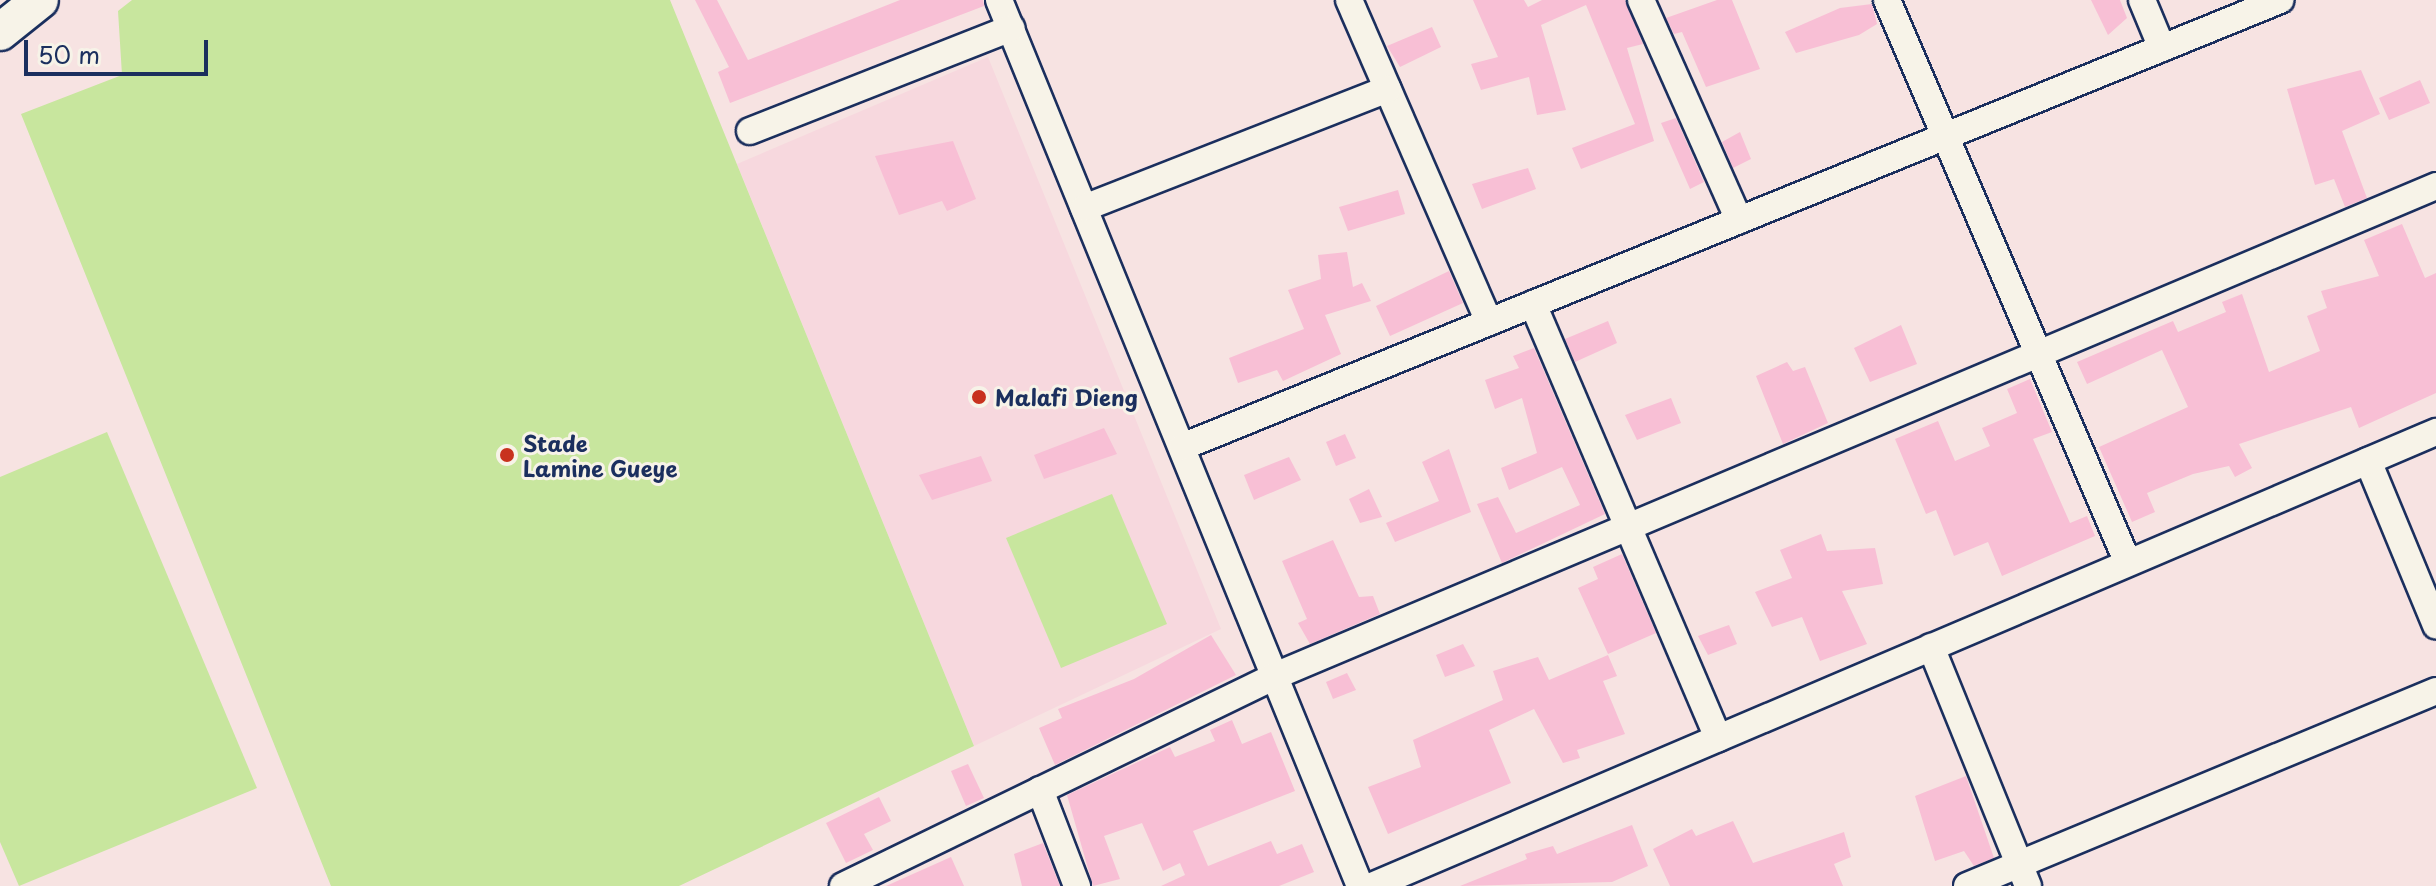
<!DOCTYPE html>
<html>
<head>
<meta charset="utf-8">
<style>
  body { margin:0 }
  #map { position:relative; width:2436px; height:886px; overflow:hidden; background:#f7e3e2; font-family:"Playpen Sans",sans-serif }
  div>[style] { position:absolute }
  .built>* { inset:0; background:#f7d8de }
  .green>* { inset:0; background:#c8e69e }
  .building>* { inset:0; background:#f8bfd5 }
  .roads { filter:drop-shadow(2px 0 #1b2f5e) drop-shadow(-2px 0 #1b2f5e) drop-shadow(0 2px #1b2f5e) drop-shadow(0 -2px #1b2f5e) }
  .street>* { height:26px; margin:-13px; padding:0 13px; transform-origin:13px; border-radius:13px; background:#f7f3e8 }
  .secondary>* { height:36px; margin:-18px; padding:0 18px; transform-origin:18px; border-radius:18px; background:#f7f3e8 }
  .dots>* { width:22px; height:22px; translate:-50% -50%; box-sizing:border-box; border:4px solid #f7f3e8; border-radius:50% }
  span { translate:-50% -50%; white-space:nowrap; text-align:center; line-height:1.15; -webkit-text-stroke:6px #f7f3e8; paint-order:stroke }
  .poi-label { font-size:22px; color:#1b2f5e; font-weight:700 }
  .left { translate:0 -50%; text-align:left }
  .scale { position:absolute; left:24px; top:40px; width:184px; height:36px; box-sizing:border-box; border:4px solid #1b2f5e; border-top:0; padding-left:10px; font-size:24px; line-height:28px; white-space:nowrap; color:#1b2f5e; -webkit-text-stroke:6px #f7f3e8; paint-order:stroke }
</style>
</head>
<body>
<div id="map">
  <div class="built">
    <div style="clip-path:polygon(988px 57px,1221px 629px,974px 746px,737px 164px)"></div>
  </div>
  <div class="green">
    <div style="clip-path:polygon(132px 0,670px 0,974px 746px,679px 886px,331px 886px,21px 114px,122px 75px,118px 11px)"></div>
    <div style="clip-path:polygon(107px 432px,257px 788px,19px 886px,0 842px,0 477px)"></div>
    <div style="clip-path:polygon(1112px 494px,1167px 624px,1061px 668px,1006px 538px)"></div>
  </div>
  <div class="building">
    <div style="clip-path:polygon(695px 0,717px 0,748px 60px,900px 0,983px 0,984px 6px,730px 103px,718px 72px,729px 67px)"></div>
    <div style="clip-path:polygon(1473px 0,1524px 0,1528px 7px,1542px 0,1625px 0,1643px 44px,1627px 48px,1654px 141px,1581px 169px,1572px 148px,1635px 124px,1586px 5px,1541px 25px,1566px 110px,1537px 115px,1529px 77px,1481px 90px,1471px 64px,1498px 57px)"></div>
    <div style="clip-path:polygon(1717px 0,1732px 0,1760px 69px,1706px 87px,1682px 32px,1674px 34px,1666px 18px)"></div>
    <div style="clip-path:polygon(2091px 0,2120px 0,2127px 18px,2108px 35px)"></div>
    <div style="clip-path:polygon(1872px 4px,1877px 24px,1859px 35px,1796px 53px,1785px 32px,1840px 8px)"></div>
    <div style="clip-path:polygon(1432px 27px,1441px 47px,1400px 67px,1387px 46px)"></div>
    <div style="clip-path:polygon(2361px 70px,2380px 114px,2342px 131px,2367px 198px,2345px 207px,2334px 179px,2315px 185px,2287px 89px)"></div>
    <div style="clip-path:polygon(2420px 80px,2430px 103px,2389px 120px,2379px 98px)"></div>
    <div style="clip-path:polygon(1676px 118px,1704px 182px,1690px 189px,1661px 123px)"></div>
    <div style="clip-path:polygon(1740px 132px,1751px 159px,1733px 168px,1722px 142px)"></div>
    <div style="clip-path:polygon(953px 141px,976px 199px,947px 211px,942px 201px,899px 215px,875px 156px)"></div>
    <div style="clip-path:polygon(1528px 168px,1536px 189px,1482px 209px,1472px 184px)"></div>
    <div style="clip-path:polygon(1398px 190px,1405px 214px,1348px 231px,1339px 207px)"></div>
    <div style="clip-path:polygon(2402px 224px,2425px 278px,2436px 273px,2436px 393px,2359px 428px,2351px 407px,2239px 444px,2252px 468px,2235px 477px,2229px 466px,2193px 474px,2147px 493px,2155px 512px,2132px 522px,2099px 447px,2188px 407px,2162px 350px,2087px 384px,2077px 362px,2173px 321px,2178px 332px,2226px 312px,2222px 302px,2242px 294px,2269px 372px,2320px 351px,2307px 316px,2327px 308px,2321px 291px,2379px 276px,2364px 240px)"></div>
    <div style="clip-path:polygon(1347px 252px,1353px 287px,1362px 283px,1371px 301px,1325px 315px,1341px 354px,1283px 381px,1277px 370px,1238px 383px,1229px 358px,1304px 329px,1288px 290px,1321px 279px,1318px 255px)"></div>
    <div style="clip-path:polygon(1449px 271px,1463px 303px,1390px 336px,1376px 306px)"></div>
    <div style="clip-path:polygon(1608px 321px,1617px 343px,1575px 362px,1565px 339px)"></div>
    <div style="clip-path:polygon(1901px 325px,1917px 364px,1870px 382px,1854px 348px)"></div>
    <div style="clip-path:polygon(1534px 348px,1605px 514px,1502px 563px,1477px 504px,1498px 497px,1516px 533px,1580px 505px,1562px 467px,1509px 490px,1501px 468px,1537px 453px,1522px 398px,1495px 409px,1485px 380px,1519px 368px,1513px 356px)"></div>
    <div style="clip-path:polygon(1787px 362px,1793px 371px,1805px 367px,1828px 423px,1783px 444px,1756px 376px)"></div>
    <div style="clip-path:polygon(2030px 379px,2052px 432px,2033px 439px,2070px 523px,2087px 516px,2095px 536px,2002px 576px,1988px 542px,1954px 556px,1936px 510px,1926px 514px,1895px 439px,1938px 421px,1955px 461px,1990px 446px,1982px 428px,2017px 413px,2007px 389px)"></div>
    <div style="clip-path:polygon(1671px 398px,1681px 423px,1637px 440px,1625px 415px)"></div>
    <div style="clip-path:polygon(1104px 428px,1117px 454px,1044px 479px,1034px 455px)"></div>
    <div style="clip-path:polygon(1345px 434px,1356px 458px,1336px 466px,1326px 442px)"></div>
    <div style="clip-path:polygon(1449px 449px,1471px 512px,1395px 542px,1386px 523px,1439px 501px,1422px 462px)"></div>
    <div style="clip-path:polygon(981px 456px,992px 481px,932px 500px,919px 475px)"></div>
    <div style="clip-path:polygon(1289px 457px,1301px 480px,1254px 500px,1244px 475px)"></div>
    <div style="clip-path:polygon(1369px 489px,1382px 517px,1360px 523px,1349px 499px)"></div>
    <div style="clip-path:polygon(1821px 534px,1827px 551px,1875px 548px,1883px 584px,1842px 591px,1867px 644px,1820px 661px,1802px 617px,1772px 627px,1755px 592px,1792px 578px,1780px 550px)"></div>
    <div style="clip-path:polygon(1333px 540px,1359px 597px,1373px 596px,1380px 614px,1310px 644px,1298px 623px,1307px 619px,1282px 561px)"></div>
    <div style="clip-path:polygon(1622px 554px,1656px 633px,1608px 654px,1578px 588px,1598px 579px,1593px 567px)"></div>
    <div style="clip-path:polygon(1729px 625px,1737px 644px,1708px 655px,1698px 636px)"></div>
    <div style="clip-path:polygon(1211px 635px,1236px 675px,1055px 765px,1039px 728px,1062px 718px,1058px 709px,1134px 679px)"></div>
    <div style="clip-path:polygon(1463px 644px,1475px 666px,1445px 677px,1436px 655px)"></div>
    <div style="clip-path:polygon(1608px 655px,1617px 676px,1603px 681px,1625px 734px,1577px 750px,1580px 758px,1563px 763px,1534px 709px,1489px 730px,1511px 783px,1388px 834px,1368px 787px,1421px 767px,1413px 740px,1503px 700px,1493px 671px,1538px 657px,1549px 680px)"></div>
    <div style="clip-path:polygon(1347px 673px,1356px 690px,1333px 699px,1326px 682px)"></div>
    <div style="clip-path:polygon(1232px 720px,1242px 744px,1271px 732px,1295px 791px,1193px 831px,1208px 866px,1271px 841px,1277px 854px,1302px 844px,1314px 872px,1279px 886px,1161px 886px,1185px 875px,1180px 863px,1163px 871px,1142px 823px,1104px 836px,1120px 879px,1093px 886px,1067px 795px,1170px 747px,1175px 757px,1215px 741px,1210px 730px)"></div>
    <div style="clip-path:polygon(968px 764px,984px 798px,966px 806px,951px 771px)"></div>
    <div style="clip-path:polygon(1966px 776px,1994px 858px,1974px 866px,1964px 851px,1935px 861px,1915px 796px)"></div>
    <div style="clip-path:polygon(879px 797px,891px 821px,864px 834px,873px 850px,846px 863px,826px 823px)"></div>
    <div style="clip-path:polygon(1733px 821px,1753px 863px,1844px 832px,1851px 857px,1834px 864px,1843px 886px,1670px 886px,1653px 849px,1692px 829px,1696px 836px)"></div>
    <div style="clip-path:polygon(1632px 825px,1648px 866px,1612px 882px,1460px 886px,1527px 859px,1525px 854px,1553px 846px,1557px 854px)"></div>
    <div style="clip-path:polygon(1043px 843px,1060px 886px,1022px 886px,1014px 854px)"></div>
    <div style="clip-path:polygon(951px 857px,964px 886px,886px 886px)"></div>
  </div>
  <div class="roads">
    <div class="street">
      <div style="left:999px;top:0;width:957px;rotate:67.83deg"></div>
      <div style="left:1349px;top:0;width:351px;rotate:66.5deg"></div>
      <div style="left:1641px;top:0;width:241px;rotate:66deg"></div>
      <div style="left:1887px;top:0;width:612px;rotate:66.83deg"></div>
      <div style="left:2142px;top:0;width:52px;rotate:67.4deg"></div>
      <div style="left:750px;top:131px;width:281px;rotate:-21.5deg"></div>
      <div style="left:1084px;top:208px;width:326px;rotate:-21.4deg"></div>
      <div style="left:1533px;top:304px;width:472px;rotate:66.9deg"></div>
      <div style="left:1182px;top:447px;width:1186px;rotate:-22.15deg"></div>
      <div style="left:2368px;top:461px;width:178px;rotate:67.5deg"></div>
      <div style="left:1931px;top:647px;width:258px;rotate:67.9deg"></div>
      <div style="left:1040px;top:790px;width:103px;rotate:68.9deg"></div>
      <div style="left:843px;top:886px;width:480px;rotate:-25.9deg"></div>
      <div style="left:1275px;top:676px;width:1260px;rotate:-22.88deg"></div>
      <div style="left:1372px;top:886px;width:1157px;rotate:-23.11deg"></div>
      <div style="left:1967px;top:886px;width:508px;rotate:-22.58deg"></div>
    </div>
    <div class="secondary">
      <div style="left:0;top:32px;width:51px;rotate:-38.7deg"></div>
    </div>
  </div>
  <div class="dots">
    <div style="left:979px;top:397px;background:#c8321e"></div>
    <div style="left:507px;top:455px;background:#c8321e"></div>
  </div>
  <div class="poi-label">
    <span class="left" style="left:995px;top:397px">Malafi Dieng</span>
    <span class="left" style="left:523px;top:455px">Stade<br>Lamine Gueye</span>
  </div>
  <div class="scale">50 m</div>
</div>
</body>
</html>
